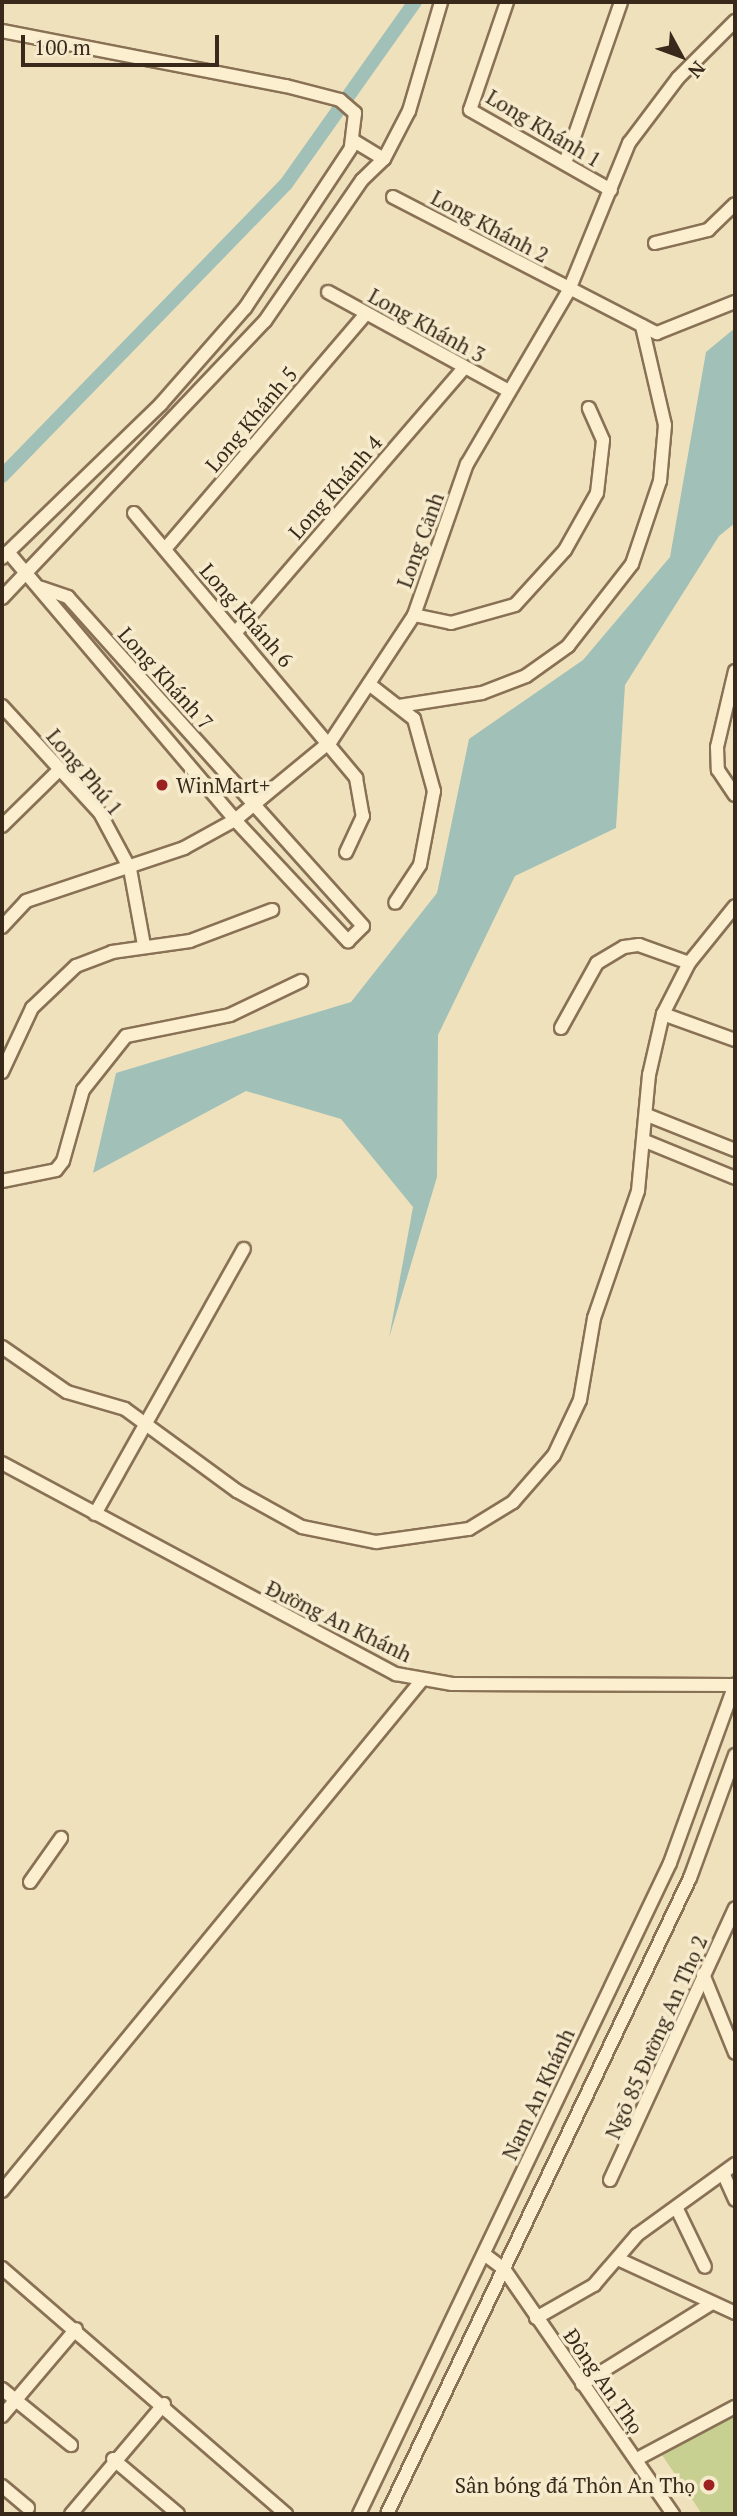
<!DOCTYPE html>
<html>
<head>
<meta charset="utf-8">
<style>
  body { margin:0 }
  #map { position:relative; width:737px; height:2516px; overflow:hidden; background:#f0e1bd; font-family:"PT Serif",serif }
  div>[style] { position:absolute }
  .green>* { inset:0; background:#c7cf91 }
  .water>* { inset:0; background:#a1c1b8 }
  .canal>* { height:14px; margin:-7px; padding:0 7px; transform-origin:7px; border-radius:7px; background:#a1c1b8 }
  .roads { filter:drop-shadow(2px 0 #897155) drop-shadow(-2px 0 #897155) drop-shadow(0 2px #897155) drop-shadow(0 -2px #897155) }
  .minor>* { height:12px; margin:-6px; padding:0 6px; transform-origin:6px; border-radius:6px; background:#fbefd0 }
  .dots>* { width:19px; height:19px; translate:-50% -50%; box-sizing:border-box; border:4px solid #f7ebcd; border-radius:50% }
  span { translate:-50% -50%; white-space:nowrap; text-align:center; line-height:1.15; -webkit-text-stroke:7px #f7ebcd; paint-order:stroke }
  .street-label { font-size:21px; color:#38291b }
  .poi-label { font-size:21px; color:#38291b }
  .left { translate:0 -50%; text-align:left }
  .right { translate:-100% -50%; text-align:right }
  .frame { position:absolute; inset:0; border:4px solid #38291b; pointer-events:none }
  .north { position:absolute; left:646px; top:21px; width:70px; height:70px; -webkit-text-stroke:5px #f7ebcd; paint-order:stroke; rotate:131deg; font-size:19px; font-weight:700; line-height:28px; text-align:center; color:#38291b }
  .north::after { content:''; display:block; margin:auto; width:24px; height:32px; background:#38291b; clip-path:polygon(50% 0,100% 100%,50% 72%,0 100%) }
  .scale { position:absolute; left:21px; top:35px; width:198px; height:32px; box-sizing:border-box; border:4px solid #38291b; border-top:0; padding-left:9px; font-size:21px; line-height:24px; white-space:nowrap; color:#38291b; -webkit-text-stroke:5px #f7ebcd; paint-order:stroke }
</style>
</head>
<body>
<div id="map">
  <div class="green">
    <div style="clip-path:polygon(735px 2416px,735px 2514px,702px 2514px,662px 2455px)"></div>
  </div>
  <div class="water">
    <div style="clip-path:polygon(735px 328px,735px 523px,719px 536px,625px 685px,616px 828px,515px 876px,438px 1035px,437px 1177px,389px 1338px,413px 1207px,341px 1119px,246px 1091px,93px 1173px,116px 1073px,351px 1002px,437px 893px,469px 739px,583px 660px,670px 557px,706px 352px)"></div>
  </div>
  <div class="canal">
    <div style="left:2px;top:476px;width:407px;rotate:-45.8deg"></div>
    <div style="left:286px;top:184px;width:223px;rotate:-54.7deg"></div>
  </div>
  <div class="roads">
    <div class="minor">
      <div style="left:507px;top:2px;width:114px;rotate:108.9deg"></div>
      <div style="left:470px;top:110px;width:162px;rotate:29.6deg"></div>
      <div style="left:2px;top:31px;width:289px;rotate:11deg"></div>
      <div style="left:286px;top:86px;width:56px;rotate:14.5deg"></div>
      <div style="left:340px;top:100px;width:20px;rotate:41deg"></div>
      <div style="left:355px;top:113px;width:35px;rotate:97deg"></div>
      <div style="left:351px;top:148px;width:192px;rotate:123.5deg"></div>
      <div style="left:245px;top:308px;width:128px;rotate:131.2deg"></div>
      <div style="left:161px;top:404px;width:221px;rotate:135.9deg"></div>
      <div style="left:354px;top:141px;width:35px;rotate:31deg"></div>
      <div style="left:565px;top:163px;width:170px;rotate:-70.8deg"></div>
      <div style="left:393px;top:197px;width:297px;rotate:27.3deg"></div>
      <div style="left:657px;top:333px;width:84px;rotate:-21.7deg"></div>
      <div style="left:655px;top:243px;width:55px;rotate:-13.8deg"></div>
      <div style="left:708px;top:230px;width:37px;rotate:-44deg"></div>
      <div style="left:328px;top:292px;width:206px;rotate:28.7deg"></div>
      <div style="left:134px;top:513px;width:346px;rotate:50deg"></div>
      <div style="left:356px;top:778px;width:39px;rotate:80deg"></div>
      <div style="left:363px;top:816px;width:40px;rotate:115deg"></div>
      <div style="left:165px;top:549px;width:309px;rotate:-49.5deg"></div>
      <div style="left:8px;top:552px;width:351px;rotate:49.7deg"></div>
      <div style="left:235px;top:820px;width:166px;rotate:47deg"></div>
      <div style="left:348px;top:941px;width:21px;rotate:-45deg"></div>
      <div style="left:363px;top:926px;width:442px;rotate:-131.9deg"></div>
      <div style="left:68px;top:597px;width:28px;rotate:-161deg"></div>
      <div style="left:2px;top:598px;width:382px;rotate:-46.5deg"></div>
      <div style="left:265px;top:321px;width:171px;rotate:-55.5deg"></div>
      <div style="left:362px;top:180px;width:30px;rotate:-44deg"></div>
      <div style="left:384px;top:159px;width:54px;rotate:-62.5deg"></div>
      <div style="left:409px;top:111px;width:114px;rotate:-73.6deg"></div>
      <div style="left:414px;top:615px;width:38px;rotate:12deg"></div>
      <div style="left:451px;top:623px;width:66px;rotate:-15.7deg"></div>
      <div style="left:515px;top:605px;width:74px;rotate:-47.7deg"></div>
      <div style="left:565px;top:550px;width:65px;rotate:-60.7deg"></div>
      <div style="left:597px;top:493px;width:53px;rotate:-83.5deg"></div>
      <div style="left:603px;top:440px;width:35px;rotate:-114deg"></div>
      <div style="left:237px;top:631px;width:347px;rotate:-49.2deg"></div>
      <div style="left:735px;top:671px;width:78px;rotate:103.3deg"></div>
      <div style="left:717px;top:747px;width:23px;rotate:88deg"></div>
      <div style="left:718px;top:770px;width:30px;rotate:56deg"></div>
      <div style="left:369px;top:684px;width:57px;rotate:37.9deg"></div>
      <div style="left:414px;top:719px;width:75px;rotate:74.5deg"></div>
      <div style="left:434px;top:791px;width:75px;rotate:100.7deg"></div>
      <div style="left:420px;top:865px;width:45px;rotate:123.3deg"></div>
      <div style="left:2px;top:706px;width:145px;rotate:47.5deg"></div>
      <div style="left:100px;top:813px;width:64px;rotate:61.8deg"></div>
      <div style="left:130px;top:869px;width:77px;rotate:79.6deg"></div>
      <div style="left:399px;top:706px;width:84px;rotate:-8.9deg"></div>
      <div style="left:482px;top:693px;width:47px;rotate:-21.1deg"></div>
      <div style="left:526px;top:676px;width:52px;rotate:-35.5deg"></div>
      <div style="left:568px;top:646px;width:104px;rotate:-52deg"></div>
      <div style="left:632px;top:564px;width:88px;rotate:-71.4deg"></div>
      <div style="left:660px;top:481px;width:56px;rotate:-84.9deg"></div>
      <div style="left:665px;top:425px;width:102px;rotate:-103.1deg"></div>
      <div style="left:2px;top:826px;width:81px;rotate:-44.5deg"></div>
      <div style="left:2px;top:927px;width:35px;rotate:-47deg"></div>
      <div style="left:26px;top:901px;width:167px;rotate:-18.5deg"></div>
      <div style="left:184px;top:848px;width:58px;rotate:-28.8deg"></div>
      <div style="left:235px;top:820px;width:124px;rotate:-39.5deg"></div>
      <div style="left:331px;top:741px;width:151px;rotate:-56.6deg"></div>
      <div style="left:414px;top:615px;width:160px;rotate:-70.7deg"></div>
      <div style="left:467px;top:464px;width:202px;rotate:-59.6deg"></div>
      <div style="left:569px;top:290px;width:159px;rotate:-67.8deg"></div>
      <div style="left:629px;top:143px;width:81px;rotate:-53deg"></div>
      <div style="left:678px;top:78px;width:81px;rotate:-45deg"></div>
      <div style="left:663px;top:1014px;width:77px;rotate:19.9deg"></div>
      <div style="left:561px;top:1028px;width:74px;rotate:-61deg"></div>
      <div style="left:597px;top:963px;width:31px;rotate:-31deg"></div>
      <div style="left:624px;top:947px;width:15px;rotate:-8deg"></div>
      <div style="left:639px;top:945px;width:53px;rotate:19.8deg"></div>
      <div style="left:2px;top:1072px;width:71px;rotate:-64.9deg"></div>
      <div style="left:32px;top:1008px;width:61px;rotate:-43.7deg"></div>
      <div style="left:76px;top:966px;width:39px;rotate:-21deg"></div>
      <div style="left:112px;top:952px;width:79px;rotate:-8deg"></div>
      <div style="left:190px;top:941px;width:88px;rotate:-20.7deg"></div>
      <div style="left:647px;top:1115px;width:95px;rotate:21.7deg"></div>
      <div style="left:645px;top:1141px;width:97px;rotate:22.3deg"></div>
      <div style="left:2px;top:1181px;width:55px;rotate:-11.5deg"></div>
      <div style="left:56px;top:1170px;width:11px;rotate:-52deg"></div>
      <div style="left:63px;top:1161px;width:74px;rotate:-74.3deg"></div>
      <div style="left:83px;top:1090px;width:69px;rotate:-51.5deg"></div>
      <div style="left:126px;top:1036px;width:106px;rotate:-11.4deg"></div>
      <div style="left:230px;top:1015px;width:79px;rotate:-25.6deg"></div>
      <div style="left:2px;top:1347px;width:79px;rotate:34.7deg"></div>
      <div style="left:67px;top:1392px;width:60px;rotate:16.3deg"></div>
      <div style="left:125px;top:1409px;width:139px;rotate:36.2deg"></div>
      <div style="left:237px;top:1491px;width:74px;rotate:29deg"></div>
      <div style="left:302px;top:1527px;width:76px;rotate:11.5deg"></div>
      <div style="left:376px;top:1542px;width:94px;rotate:-8deg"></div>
      <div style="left:469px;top:1529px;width:52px;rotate:-31.5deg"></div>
      <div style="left:513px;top:1502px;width:62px;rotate:-48.9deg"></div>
      <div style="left:554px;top:1455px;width:61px;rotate:-64.7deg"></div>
      <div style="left:580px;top:1400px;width:83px;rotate:-80.3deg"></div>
      <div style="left:594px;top:1318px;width:134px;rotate:-70.9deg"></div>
      <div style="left:638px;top:1191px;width:117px;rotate:-84.6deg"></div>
      <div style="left:649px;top:1075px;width:63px;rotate:-77.1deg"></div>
      <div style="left:663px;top:1014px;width:57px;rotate:-63deg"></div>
      <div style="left:689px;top:963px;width:73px;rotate:-51.1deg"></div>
      <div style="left:2px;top:1463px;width:447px;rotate:28.2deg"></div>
      <div style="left:396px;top:1674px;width:57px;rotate:10.1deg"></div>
      <div style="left:452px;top:1684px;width:283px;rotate:0.2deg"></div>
      <div style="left:95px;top:1514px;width:304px;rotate:-60.7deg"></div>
      <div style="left:30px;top:1882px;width:54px;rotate:-54.8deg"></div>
      <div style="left:703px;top:1974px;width:85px;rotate:67.9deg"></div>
      <div style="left:724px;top:2175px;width:27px;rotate:66deg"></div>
      <div style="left:610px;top:2180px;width:299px;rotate:-65.3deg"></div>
      <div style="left:2px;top:2191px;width:660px;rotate:-50.59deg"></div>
      <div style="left:677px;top:2209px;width:64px;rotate:64.2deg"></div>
      <div style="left:484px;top:2254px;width:25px;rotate:37deg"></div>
      <div style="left:504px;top:2269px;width:298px;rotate:55.4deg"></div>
      <div style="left:620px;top:2260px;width:127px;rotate:24.7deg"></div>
      <div style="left:2px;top:2268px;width:376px;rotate:40.9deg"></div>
      <div style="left:536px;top:2318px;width:67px;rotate:-29.6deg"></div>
      <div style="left:594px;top:2285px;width:66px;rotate:-49.3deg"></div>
      <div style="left:637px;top:2235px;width:121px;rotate:-35.9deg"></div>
      <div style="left:582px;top:2384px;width:153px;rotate:-31.9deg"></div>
      <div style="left:2px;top:2389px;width:89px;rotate:39.1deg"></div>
      <div style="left:2px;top:2416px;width:114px;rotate:-49.6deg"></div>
      <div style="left:113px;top:2459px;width:85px;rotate:40.2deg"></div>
      <div style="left:637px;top:2459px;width:111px;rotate:-28deg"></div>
      <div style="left:2px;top:2486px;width:34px;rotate:40deg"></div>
      <div style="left:71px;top:2514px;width:144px;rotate:-49.8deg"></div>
      <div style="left:359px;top:2514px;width:721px;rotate:-64.46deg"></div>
      <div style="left:670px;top:1863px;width:190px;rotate:-70deg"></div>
      <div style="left:387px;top:2514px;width:704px;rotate:-64.53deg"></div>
      <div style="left:690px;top:1878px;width:131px;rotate:-69.9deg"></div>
    </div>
  </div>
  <div class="dots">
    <div style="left:162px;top:785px;background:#9c2121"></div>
    <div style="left:709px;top:2485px;background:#9c2121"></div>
  </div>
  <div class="street-label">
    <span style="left:544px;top:128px;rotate:31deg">Long Khánh 1</span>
    <span style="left:490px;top:226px;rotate:28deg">Long Khánh 2</span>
    <span style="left:427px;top:325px;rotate:29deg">Long Khánh 3</span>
    <span style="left:251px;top:419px;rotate:-50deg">Long Khánh 5</span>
    <span style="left:335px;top:487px;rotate:-49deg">Long Khánh 4</span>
    <span style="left:420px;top:540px;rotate:-70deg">Long Cảnh</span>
    <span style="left:247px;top:615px;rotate:49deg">Long Khánh 6</span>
    <span style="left:166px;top:678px;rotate:48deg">Long Khánh 7</span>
    <span style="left:85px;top:772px;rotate:50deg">Long Phú 1</span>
    <span style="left:339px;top:1621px;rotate:26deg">Đường An Khánh</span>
    <span style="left:656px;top:2037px;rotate:-66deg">Ngõ 85 Đường An Thọ 2</span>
    <span style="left:538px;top:2094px;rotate:-65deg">Nam An Khánh</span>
    <span style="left:604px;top:2381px;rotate:55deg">Đông An Thọ</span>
  </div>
  <div class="poi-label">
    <span class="left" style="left:176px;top:785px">WinMart+</span>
    <span class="right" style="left:695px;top:2485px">Sân bóng đá Thôn An Thọ</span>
  </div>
  <div class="frame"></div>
  <div class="north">N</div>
  <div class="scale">100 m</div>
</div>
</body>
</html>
